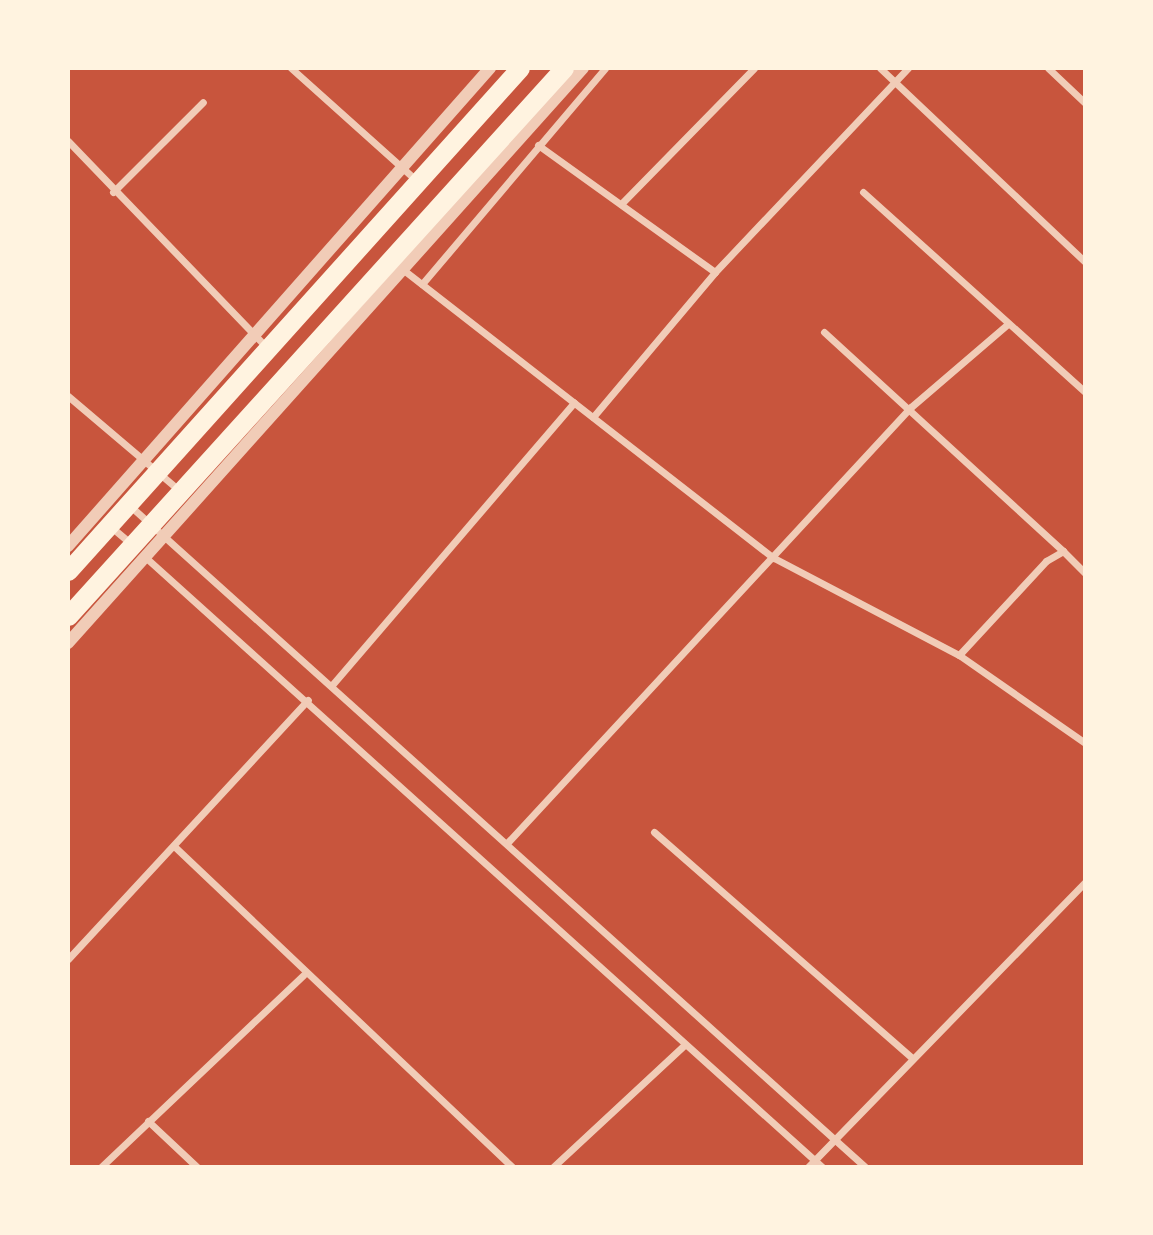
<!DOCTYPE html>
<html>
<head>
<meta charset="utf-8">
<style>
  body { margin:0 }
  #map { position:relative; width:1153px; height:1235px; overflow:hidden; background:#c8553d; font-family:"Alegreya Sans",sans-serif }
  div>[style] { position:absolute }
  .minor>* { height:7px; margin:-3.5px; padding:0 3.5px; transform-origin:3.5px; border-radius:3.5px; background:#f1ccb7 }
  .tertiary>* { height:12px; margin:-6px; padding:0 6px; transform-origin:6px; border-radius:6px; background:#f1ccb7 }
  .trunk>* { height:19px; margin:-9.5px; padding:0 9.5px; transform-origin:9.5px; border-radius:9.5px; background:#fff3e0 }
  span { translate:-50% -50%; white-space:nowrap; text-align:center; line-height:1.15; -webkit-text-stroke:5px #fff3e0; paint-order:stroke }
  .frame { position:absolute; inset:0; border:70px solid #fff3e0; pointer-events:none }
</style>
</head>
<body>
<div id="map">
  <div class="minor">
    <div style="left:291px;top:68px;width:171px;rotate:41.9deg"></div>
    <div style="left:880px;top:68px;width:282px;rotate:43.4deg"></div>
    <div style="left:1048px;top:68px;width:51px;rotate:43.4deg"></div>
    <div style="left:68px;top:141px;width:287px;rotate:46.1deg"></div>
    <div style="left:538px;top:145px;width:218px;rotate:35.7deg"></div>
    <div style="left:113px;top:192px;width:127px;rotate:-45deg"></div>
    <div style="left:863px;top:192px;width:299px;rotate:42deg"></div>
    <div style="left:621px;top:204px;width:190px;rotate:-45.6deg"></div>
    <div style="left:401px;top:268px;width:472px;rotate:37.9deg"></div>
    <div style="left:774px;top:558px;width:209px;rotate:27.7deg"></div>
    <div style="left:959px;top:655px;width:154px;rotate:34.9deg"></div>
    <div style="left:422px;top:284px;width:283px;rotate:-49.7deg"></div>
    <div style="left:824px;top:332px;width:324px;rotate:42.5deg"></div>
    <div style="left:68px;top:396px;width:147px;rotate:40.3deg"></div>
    <div style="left:593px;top:417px;width:189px;rotate:-49.9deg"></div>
    <div style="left:715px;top:272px;width:281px;rotate:-46.6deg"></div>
    <div style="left:128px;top:504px;width:991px;rotate:41.97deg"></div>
    <div style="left:110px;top:526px;width:26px;rotate:40deg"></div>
    <div style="left:144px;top:556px;width:913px;rotate:42.02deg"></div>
    <div style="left:959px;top:655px;width:128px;rotate:-47.2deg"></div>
    <div style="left:1046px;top:561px;width:20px;rotate:-30deg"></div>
    <div style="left:1063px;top:551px;width:31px;rotate:45deg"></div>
    <div style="left:332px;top:685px;width:372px;rotate:-49.4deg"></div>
    <div style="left:654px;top:832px;width:344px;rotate:41.2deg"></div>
    <div style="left:508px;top:842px;width:593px;rotate:-47.19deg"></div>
    <div style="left:911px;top:407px;width:128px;rotate:-40.6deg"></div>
    <div style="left:175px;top:847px;width:465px;rotate:43.5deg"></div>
    <div style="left:68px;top:959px;width:353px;rotate:-47.2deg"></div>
    <div style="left:148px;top:1121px;width:67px;rotate:43.2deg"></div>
    <div style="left:101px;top:1167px;width:279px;rotate:-43.5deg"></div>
    <div style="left:553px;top:1167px;width:178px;rotate:-42.9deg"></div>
    <div style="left:808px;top:1167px;width:397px;rotate:-45.8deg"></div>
  </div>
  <div class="tertiary">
    <div style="left:68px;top:546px;width:638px;rotate:-48.56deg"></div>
    <div style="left:68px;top:643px;width:772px;rotate:-48.15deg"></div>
  </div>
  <div class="trunk">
    <div style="left:68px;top:571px;width:676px;rotate:-48.06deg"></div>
    <div style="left:68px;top:616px;width:739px;rotate:-47.85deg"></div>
  </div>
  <div class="frame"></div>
</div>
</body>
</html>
